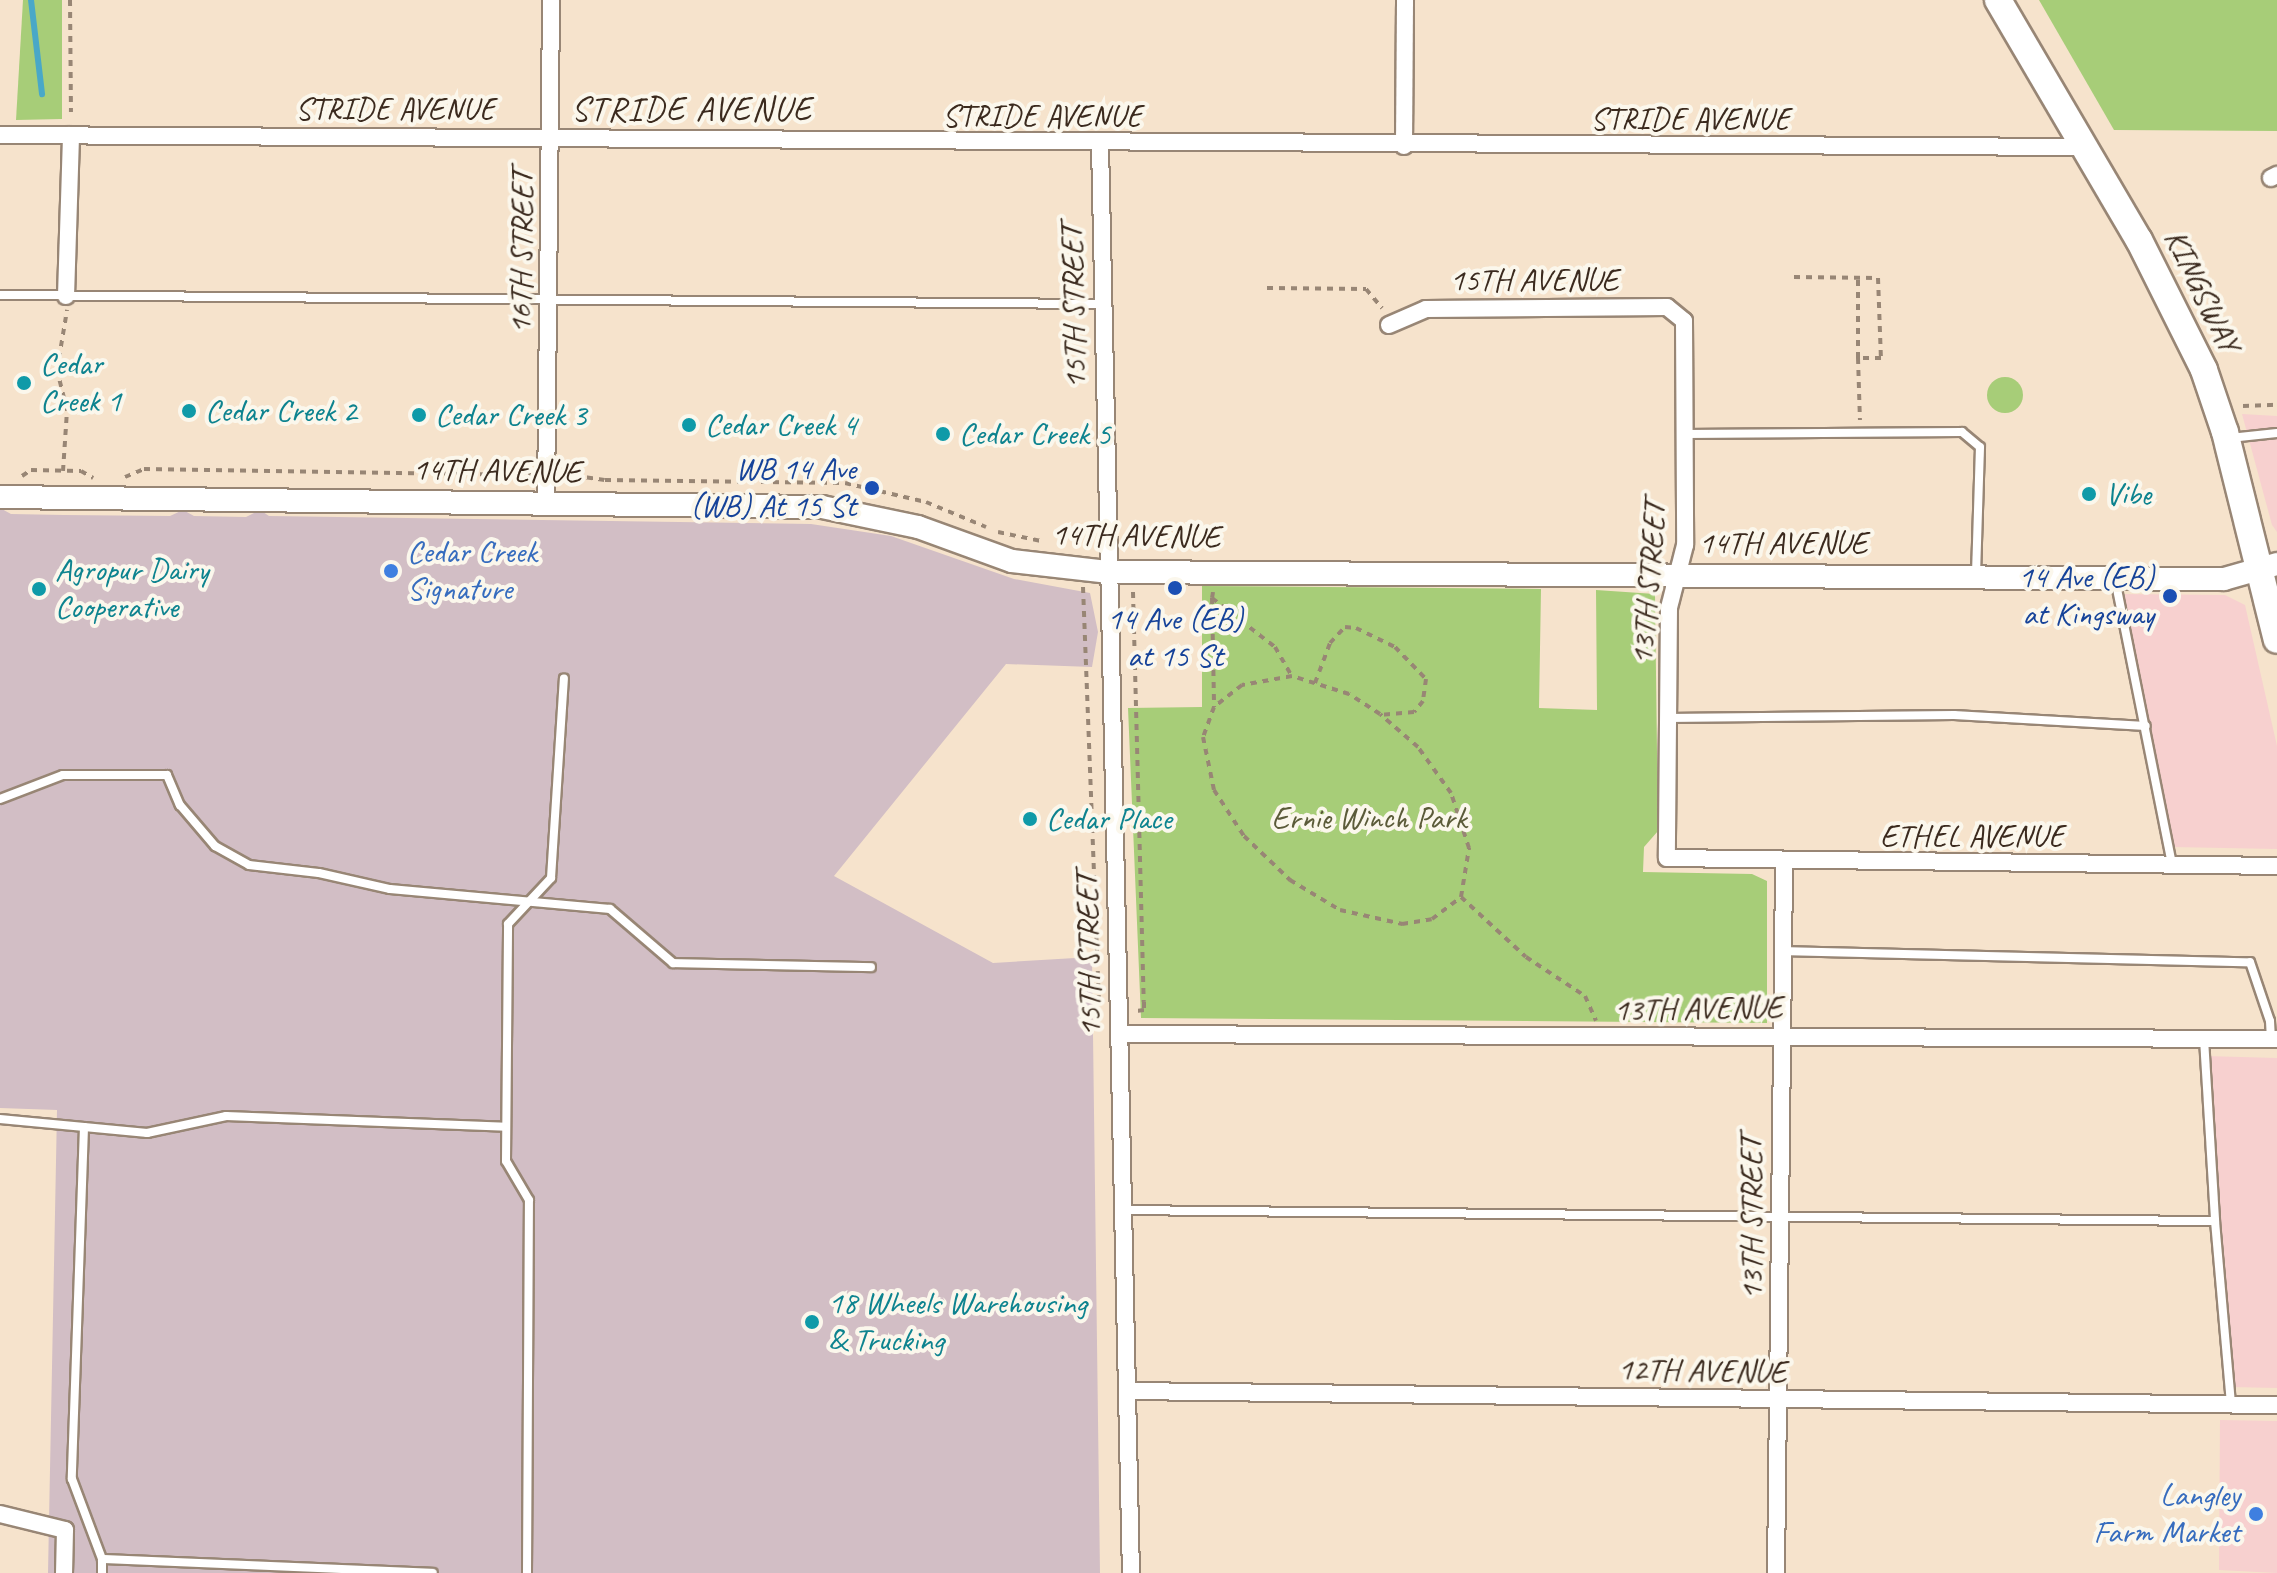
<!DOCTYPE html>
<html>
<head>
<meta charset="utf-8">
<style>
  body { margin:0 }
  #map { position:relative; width:2277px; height:1573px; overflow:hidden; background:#f6e3cc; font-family:Caveat,sans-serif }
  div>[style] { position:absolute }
  .built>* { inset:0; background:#f7d0cf }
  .industrial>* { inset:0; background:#d2bec5 }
  .green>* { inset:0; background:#a7cd78 }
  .round { border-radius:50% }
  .stream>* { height:6px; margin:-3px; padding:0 3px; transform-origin:3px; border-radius:3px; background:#49a8c8 }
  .path>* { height:4px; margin-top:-2px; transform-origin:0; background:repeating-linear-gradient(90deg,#988675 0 6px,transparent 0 12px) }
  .roads { filter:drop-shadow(2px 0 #988675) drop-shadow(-2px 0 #988675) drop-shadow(0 2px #988675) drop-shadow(0 -2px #988675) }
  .lane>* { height:8px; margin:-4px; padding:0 4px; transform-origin:4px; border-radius:4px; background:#fff }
  .street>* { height:16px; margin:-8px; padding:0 8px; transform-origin:8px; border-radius:8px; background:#fff }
  .secondary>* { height:22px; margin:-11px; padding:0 11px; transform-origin:11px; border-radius:11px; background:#fff }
  .primary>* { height:26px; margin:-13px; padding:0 13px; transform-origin:13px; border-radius:13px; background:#fff }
  .dots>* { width:22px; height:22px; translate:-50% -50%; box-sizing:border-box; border:4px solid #fbf7ec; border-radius:50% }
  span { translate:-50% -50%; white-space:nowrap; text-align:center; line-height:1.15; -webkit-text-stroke:8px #fbf7ec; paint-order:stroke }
  .street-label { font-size:32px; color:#3b2a1e }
  .culture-label { font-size:32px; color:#0d838f }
  .left { translate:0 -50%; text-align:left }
  .transit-label { font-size:32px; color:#164399 }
  .right { translate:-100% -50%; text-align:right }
  .shop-label { font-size:32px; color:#366cbe }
  .park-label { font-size:32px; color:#5b5b39 }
  .neighbourhood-label { font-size:34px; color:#3b2a1e; letter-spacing:2px }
</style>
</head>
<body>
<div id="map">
  <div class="built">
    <div style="clip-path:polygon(2242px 414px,2277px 416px,2277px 532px,2272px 525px)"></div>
    <div style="clip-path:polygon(2117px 594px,2225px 595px,2245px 605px,2277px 746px,2277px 849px,2171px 847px)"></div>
    <div style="clip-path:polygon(2205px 1056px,2277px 1058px,2277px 1388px,2230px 1387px)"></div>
    <div style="clip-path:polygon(2220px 1420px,2277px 1421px,2277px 1573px,2219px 1570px)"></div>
  </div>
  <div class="industrial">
    <div style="clip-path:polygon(0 508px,11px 514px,64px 515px,170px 516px,183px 510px,194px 516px,246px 517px,260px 510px,269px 516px,811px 524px,891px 536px,1014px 579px,1090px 593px,1098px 632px,1092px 667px,1006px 664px,834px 876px,993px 963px,1092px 957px,1100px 1573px,48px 1573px,57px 1110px,0 1108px)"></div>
  </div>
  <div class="green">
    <div style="clip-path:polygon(23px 0,62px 0,62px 119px,16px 120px)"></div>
    <div style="clip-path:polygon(2039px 0,2277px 0,2277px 131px,2114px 130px)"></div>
    <div class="round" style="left:1987px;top:377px;width:36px;height:36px"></div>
    <div style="clip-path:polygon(1202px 586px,1541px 589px,1539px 708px,1597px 710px,1596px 590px,1655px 594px,1658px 831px,1644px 847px,1643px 872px,1752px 874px,1767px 881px,1767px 1023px,1141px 1018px,1128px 708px,1202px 707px)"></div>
  </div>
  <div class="stream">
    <div style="left:31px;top:0;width:95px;rotate:83.3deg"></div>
  </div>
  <div class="path">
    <div style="left:70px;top:0;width:112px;rotate:89.5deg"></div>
    <div style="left:1794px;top:277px;width:84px;rotate:0.7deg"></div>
    <div style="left:1878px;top:278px;width:80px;rotate:87.9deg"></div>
    <div style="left:1881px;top:358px;width:23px;rotate:180deg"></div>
    <div style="left:1858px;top:358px;width:80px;rotate:-90deg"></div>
    <div style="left:1267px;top:288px;width:99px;rotate:0.6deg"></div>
    <div style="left:1366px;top:289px;width:25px;rotate:50deg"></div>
    <div style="left:1858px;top:358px;width:62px;rotate:88.2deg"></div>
    <div style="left:2243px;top:406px;width:34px;rotate:-2deg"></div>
    <div style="left:63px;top:471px;width:61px;rotate:-86.2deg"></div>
    <div style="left:67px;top:410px;width:41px;rotate:-104deg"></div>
    <div style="left:57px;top:370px;width:61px;rotate:-80.5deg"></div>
    <div style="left:563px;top:474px;width:42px;rotate:8.1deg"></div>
    <div style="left:605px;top:480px;width:240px;rotate:0.7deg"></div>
    <div style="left:845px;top:483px;width:83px;rotate:13.2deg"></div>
    <div style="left:926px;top:502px;width:65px;rotate:22.6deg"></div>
    <div style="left:22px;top:476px;width:11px;rotate:-34deg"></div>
    <div style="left:31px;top:470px;width:50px;rotate:1.1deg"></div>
    <div style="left:81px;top:471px;width:14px;rotate:30deg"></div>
    <div style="left:125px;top:477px;width:21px;rotate:-23deg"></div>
    <div style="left:144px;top:469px;width:387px;rotate:0.9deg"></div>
    <div style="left:998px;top:532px;width:44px;rotate:11.8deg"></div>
    <div style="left:1083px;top:587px;width:418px;rotate:87.8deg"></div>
    <div style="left:1133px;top:592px;width:410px;rotate:88.5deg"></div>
    <div style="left:1144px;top:1002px;width:8px;rotate:90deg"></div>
    <div style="left:1144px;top:1010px;width:8px;rotate:173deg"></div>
    <div style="left:1213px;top:592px;width:6px;rotate:99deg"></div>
    <div style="left:1212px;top:598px;width:80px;rotate:37.9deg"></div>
    <div style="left:1275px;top:647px;width:34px;rotate:60deg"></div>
    <div style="left:1212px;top:598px;width:109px;rotate:88.9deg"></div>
    <div style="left:1315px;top:683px;width:43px;rotate:-69.4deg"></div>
    <div style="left:1330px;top:643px;width:22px;rotate:-47deg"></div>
    <div style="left:1345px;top:627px;width:11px;rotate:5deg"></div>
    <div style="left:1356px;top:628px;width:43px;rotate:26deg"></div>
    <div style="left:1395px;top:647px;width:45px;rotate:45.9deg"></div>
    <div style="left:1426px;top:679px;width:22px;rotate:98deg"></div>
    <div style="left:1423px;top:701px;width:14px;rotate:129deg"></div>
    <div style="left:1414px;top:712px;width:32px;rotate:175deg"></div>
    <div style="left:1461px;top:897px;width:50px;rotate:-80.7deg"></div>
    <div style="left:1469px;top:848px;width:58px;rotate:-108.1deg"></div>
    <div style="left:1451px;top:793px;width:57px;rotate:-125.7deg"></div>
    <div style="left:1418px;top:747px;width:50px;rotate:-139deg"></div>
    <div style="left:1380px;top:714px;width:37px;rotate:-147deg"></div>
    <div style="left:1349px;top:694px;width:60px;rotate:-162.5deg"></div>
    <div style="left:1292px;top:676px;width:51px;rotate:169.8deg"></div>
    <div style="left:1242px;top:685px;width:36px;rotate:142deg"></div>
    <div style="left:1214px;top:707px;width:32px;rotate:110deg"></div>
    <div style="left:1203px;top:737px;width:54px;rotate:78.3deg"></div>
    <div style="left:1214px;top:790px;width:55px;rotate:56.9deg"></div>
    <div style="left:1244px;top:836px;width:64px;rotate:43.7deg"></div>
    <div style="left:1290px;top:880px;width:58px;rotate:31deg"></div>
    <div style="left:1340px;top:910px;width:64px;rotate:12.7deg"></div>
    <div style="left:1402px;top:924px;width:30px;rotate:-9deg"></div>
    <div style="left:1432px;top:919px;width:36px;rotate:-37deg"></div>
    <div style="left:1461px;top:897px;width:88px;rotate:42.7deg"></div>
    <div style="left:1526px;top:957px;width:71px;rotate:33.5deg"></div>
    <div style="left:1585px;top:996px;width:27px;rotate:66deg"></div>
  </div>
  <div class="roads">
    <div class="lane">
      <div style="left:0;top:295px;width:1102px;rotate:0.47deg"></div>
      <div style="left:1685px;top:434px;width:277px;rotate:-0.4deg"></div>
      <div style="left:1962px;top:432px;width:23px;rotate:40deg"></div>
      <div style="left:1980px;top:447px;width:129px;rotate:91.8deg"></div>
      <div style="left:2230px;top:438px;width:47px;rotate:-6.1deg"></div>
      <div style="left:2115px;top:579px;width:291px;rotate:78.7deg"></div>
      <div style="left:1667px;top:718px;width:287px;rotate:-0.6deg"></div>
      <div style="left:1954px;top:715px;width:192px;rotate:3.3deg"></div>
      <div style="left:0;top:799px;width:67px;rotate:-20.9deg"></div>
      <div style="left:63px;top:775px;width:104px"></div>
      <div style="left:167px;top:775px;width:33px;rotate:67deg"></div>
      <div style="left:180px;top:805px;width:54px;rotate:49.5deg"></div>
      <div style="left:215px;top:846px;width:39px;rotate:29deg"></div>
      <div style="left:249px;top:865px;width:70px;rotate:6.5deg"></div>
      <div style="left:319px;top:873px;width:73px;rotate:12.7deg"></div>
      <div style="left:390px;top:889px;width:221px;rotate:5.2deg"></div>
      <div style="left:610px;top:909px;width:83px;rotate:40.6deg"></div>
      <div style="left:673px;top:963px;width:198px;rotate:1.2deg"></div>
      <div style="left:1784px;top:951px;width:466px;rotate:1.4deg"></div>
      <div style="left:2250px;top:962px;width:62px;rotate:71.3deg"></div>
      <div style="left:2270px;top:1021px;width:17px;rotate:87deg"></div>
      <div style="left:2204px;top:1039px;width:182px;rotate:86.5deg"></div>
      <div style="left:0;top:1119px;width:148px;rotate:5.4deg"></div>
      <div style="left:147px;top:1133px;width:81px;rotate:-12.1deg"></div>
      <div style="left:226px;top:1116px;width:280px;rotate:2.2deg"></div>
      <div style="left:84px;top:1127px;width:352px;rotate:92deg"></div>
      <div style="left:72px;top:1479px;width:85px;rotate:69.4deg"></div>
      <div style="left:102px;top:1559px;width:14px;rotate:90deg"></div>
      <div style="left:1120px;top:1210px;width:1095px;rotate:0.58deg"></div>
      <div style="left:2215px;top:1221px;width:184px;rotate:85deg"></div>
      <div style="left:102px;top:1559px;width:331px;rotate:2.4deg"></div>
      <div style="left:527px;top:1573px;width:373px;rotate:-89.7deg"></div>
      <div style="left:529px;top:1200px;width:45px;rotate:-120.5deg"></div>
      <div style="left:506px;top:1161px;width:237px;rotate:-89.5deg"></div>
      <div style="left:508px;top:924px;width:63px;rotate:-46.9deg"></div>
      <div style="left:551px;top:878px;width:200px;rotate:-86.3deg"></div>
    </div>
    <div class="street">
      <div style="left:0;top:135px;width:2085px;rotate:0.33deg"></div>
      <div style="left:1100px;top:144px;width:1429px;rotate:88.76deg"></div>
      <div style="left:1404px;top:146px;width:146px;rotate:-89.6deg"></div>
      <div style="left:2271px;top:178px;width:7px;rotate:-27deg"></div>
      <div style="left:66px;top:296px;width:161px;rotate:-88.2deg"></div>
      <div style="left:1389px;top:325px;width:40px;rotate:-23.4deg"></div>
      <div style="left:1426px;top:309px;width:241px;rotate:-0.5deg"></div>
      <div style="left:1667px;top:307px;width:22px;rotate:39deg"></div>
      <div style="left:1684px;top:321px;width:224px;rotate:89.7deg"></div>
      <div style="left:1685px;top:545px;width:65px;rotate:104.3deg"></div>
      <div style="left:1669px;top:608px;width:250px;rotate:90.5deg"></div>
      <div style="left:1667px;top:858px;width:610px;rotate:0.75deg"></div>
      <div style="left:546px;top:504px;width:504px;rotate:-89.43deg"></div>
      <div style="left:1119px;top:1034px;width:1158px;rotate:0.25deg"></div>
      <div style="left:1127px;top:1391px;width:1150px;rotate:0.7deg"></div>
      <div style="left:0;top:1514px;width:67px;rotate:13.8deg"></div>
      <div style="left:65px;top:1530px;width:43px;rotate:91.3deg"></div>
      <div style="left:1776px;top:1573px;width:710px;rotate:-89.35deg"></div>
    </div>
    <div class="secondary">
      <div style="left:0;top:497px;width:822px;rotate:0.7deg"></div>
      <div style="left:822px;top:507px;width:98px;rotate:11.8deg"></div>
      <div style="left:918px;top:527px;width:100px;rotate:19.9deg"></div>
      <div style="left:1012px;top:561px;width:98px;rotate:6.5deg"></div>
      <div style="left:1109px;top:572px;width:1115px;rotate:0.36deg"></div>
      <div style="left:2224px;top:579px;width:55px;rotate:-15.8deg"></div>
    </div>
    <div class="primary">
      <div style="left:1998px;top:0;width:278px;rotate:59.6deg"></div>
      <div style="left:2139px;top:240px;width:145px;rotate:63.4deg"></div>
      <div style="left:2204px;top:370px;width:65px;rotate:71.3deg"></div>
      <div style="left:2225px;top:432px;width:214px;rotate:76deg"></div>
    </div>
  </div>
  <div class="dots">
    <div style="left:24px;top:383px;background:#0f9aa8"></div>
    <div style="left:189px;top:411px;background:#0f9aa8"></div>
    <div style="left:419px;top:415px;background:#0f9aa8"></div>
    <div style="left:689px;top:425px;background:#0f9aa8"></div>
    <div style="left:943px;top:434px;background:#0f9aa8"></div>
    <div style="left:872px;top:488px;background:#1a4fb4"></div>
    <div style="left:2089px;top:494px;background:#0f9aa8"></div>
    <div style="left:391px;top:571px;background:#3f7fe0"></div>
    <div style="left:1175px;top:588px;background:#1a4fb4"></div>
    <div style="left:39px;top:589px;background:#0f9aa8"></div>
    <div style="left:2170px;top:596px;background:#1a4fb4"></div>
    <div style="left:1030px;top:819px;background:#0f9aa8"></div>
    <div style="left:812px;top:1322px;background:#0f9aa8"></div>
    <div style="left:2256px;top:1514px;background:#3f7fe0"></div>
  </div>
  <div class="street-label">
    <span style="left:395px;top:109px">STRIDE AVENUE</span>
    <span style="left:1042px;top:116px">STRIDE AVENUE</span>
    <span style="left:1690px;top:119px">STRIDE AVENUE</span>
    <span style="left:522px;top:252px;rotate:-89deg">16TH STREET</span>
    <span style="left:1534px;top:280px">15TH AVENUE</span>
    <span style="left:2202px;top:291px;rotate:64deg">KINGSWAY</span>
    <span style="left:1074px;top:307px;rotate:-91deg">15TH STREET</span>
    <span style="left:497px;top:471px;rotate:1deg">14TH AVENUE</span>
    <span style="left:1136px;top:536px;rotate:1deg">14TH AVENUE</span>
    <span style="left:1783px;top:543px">14TH AVENUE</span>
    <span style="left:1649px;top:583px;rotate:-85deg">13TH STREET</span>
    <span style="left:1972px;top:836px">ETHEL AVENUE</span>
    <span style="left:1089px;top:955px;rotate:-91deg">15TH STREET</span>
    <span style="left:1698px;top:1009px;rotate:-1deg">13TH AVENUE</span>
    <span style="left:1752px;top:1218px;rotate:-90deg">13TH STREET</span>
    <span style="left:1702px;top:1371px;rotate:1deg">12TH AVENUE</span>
  </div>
  <div class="culture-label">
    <span class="left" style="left:40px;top:383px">Cedar<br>Creek 1</span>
    <span class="left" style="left:205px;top:411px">Cedar Creek 2</span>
    <span class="left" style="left:435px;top:415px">Cedar Creek 3</span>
    <span class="left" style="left:705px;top:425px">Cedar Creek 4</span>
    <span class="left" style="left:959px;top:434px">Cedar Creek 5</span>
    <span class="left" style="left:2105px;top:494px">Vibe</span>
    <span class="left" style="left:55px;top:589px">Agropur Dairy<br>Cooperative</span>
    <span class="left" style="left:1046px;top:819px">Cedar Place</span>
    <span class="left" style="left:828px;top:1322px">18 Wheels Warehousing<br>&amp; Trucking</span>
  </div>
  <div class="transit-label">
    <span class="right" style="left:856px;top:488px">WB 14 Ave<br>(WB) At 15 St</span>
    <span class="right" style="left:2154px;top:596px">14 Ave (EB)<br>at Kingsway</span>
    <span style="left:1175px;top:638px">14 Ave (EB)<br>at 15 St</span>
  </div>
  <div class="shop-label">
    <span class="left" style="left:407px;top:571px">Cedar Creek<br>Signature</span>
    <span class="right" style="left:2240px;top:1514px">Langley<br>Farm Market</span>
  </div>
  <div class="park-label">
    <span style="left:1369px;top:818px">Ernie Winch Park</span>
  </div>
  <div class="neighbourhood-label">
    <span style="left:692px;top:109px">STRIDE AVENUE</span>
  </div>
</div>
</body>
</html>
